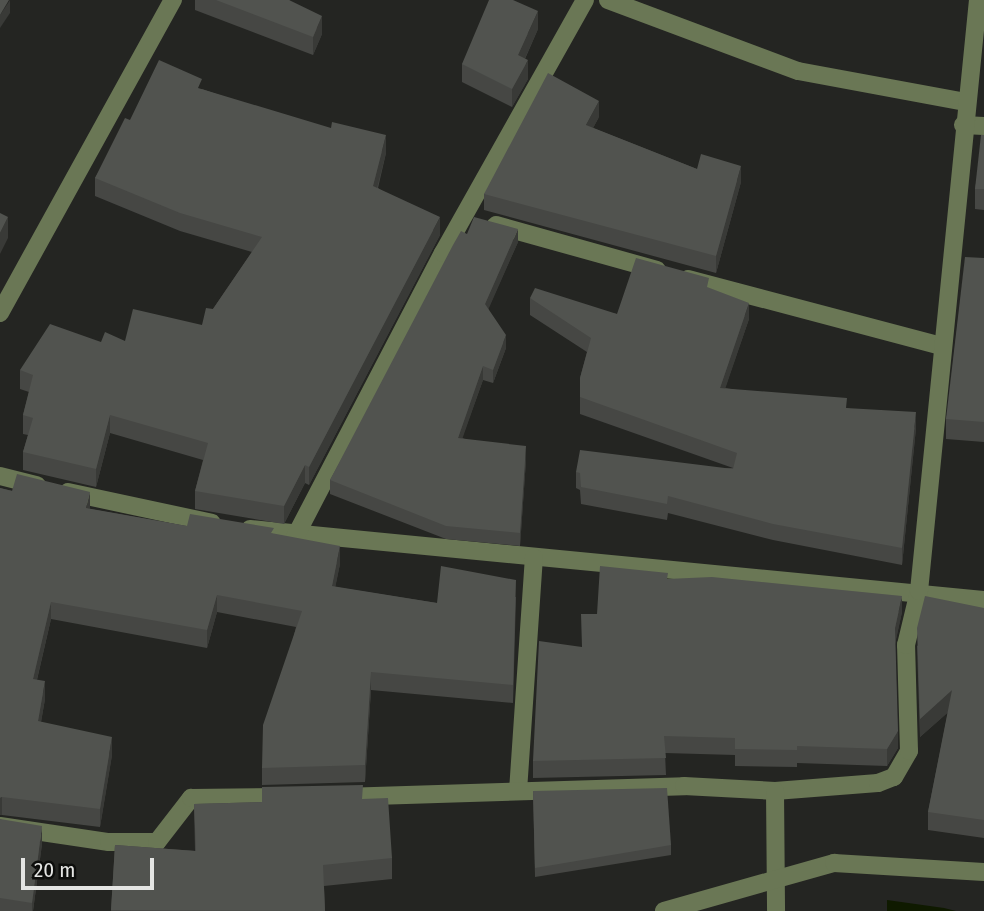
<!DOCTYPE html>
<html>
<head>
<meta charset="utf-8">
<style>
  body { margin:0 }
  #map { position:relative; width:984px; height:911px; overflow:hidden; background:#242522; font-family:"Fira Sans Condensed",sans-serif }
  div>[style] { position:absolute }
  .water>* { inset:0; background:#0f1a00 }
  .minor>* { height:18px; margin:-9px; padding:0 9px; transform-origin:9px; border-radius:9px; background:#6a7755 }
  .wall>* { inset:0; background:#464744 }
  .shaded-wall>* { inset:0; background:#393a37 }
  .building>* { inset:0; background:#51534f }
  span { translate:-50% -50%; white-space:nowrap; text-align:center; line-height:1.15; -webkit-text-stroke:5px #0d0e0c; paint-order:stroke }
  .scale { position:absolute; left:21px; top:858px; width:133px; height:32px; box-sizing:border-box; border:4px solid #e4e5e3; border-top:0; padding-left:9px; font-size:21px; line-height:24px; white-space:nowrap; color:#e4e5e3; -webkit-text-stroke:5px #0d0e0c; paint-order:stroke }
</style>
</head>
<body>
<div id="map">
  <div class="water">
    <div style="clip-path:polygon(887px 900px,944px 908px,956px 911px,887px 911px)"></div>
  </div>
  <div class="minor">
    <div style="left:608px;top:0;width:203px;rotate:20.5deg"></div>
    <div style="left:798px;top:71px;width:171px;rotate:10.5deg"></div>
    <div style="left:963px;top:125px;width:21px;rotate:3deg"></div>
    <div style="left:496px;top:225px;width:167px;rotate:15.6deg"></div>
    <div style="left:688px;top:279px;width:263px;rotate:14.8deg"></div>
    <div style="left:0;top:313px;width:358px;rotate:-61.1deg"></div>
    <div style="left:0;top:476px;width:38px;rotate:14deg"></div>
    <div style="left:68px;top:492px;width:147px;rotate:12.1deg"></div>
    <div style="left:250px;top:529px;width:737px;rotate:5.53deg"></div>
    <div style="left:295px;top:537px;width:320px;rotate:-62.5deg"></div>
    <div style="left:443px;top:253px;width:290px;rotate:-60.7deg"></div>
    <div style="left:518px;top:791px;width:234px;rotate:-86.1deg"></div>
    <div style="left:775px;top:791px;width:103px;rotate:-4.4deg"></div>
    <div style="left:878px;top:783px;width:17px;rotate:-21deg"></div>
    <div style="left:894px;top:777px;width:30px;rotate:-60deg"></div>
    <div style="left:909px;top:751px;width:106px;rotate:-91.6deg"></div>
    <div style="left:906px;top:645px;width:56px;rotate:-76.5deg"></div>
    <div style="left:919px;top:591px;width:594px;rotate:-84.3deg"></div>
    <div style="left:342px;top:797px;width:342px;rotate:-1.8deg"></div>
    <div style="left:684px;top:786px;width:91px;rotate:3.1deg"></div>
    <div style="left:775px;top:791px;width:120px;rotate:89.5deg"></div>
    <div style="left:0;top:826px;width:110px;rotate:8.4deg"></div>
    <div style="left:109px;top:842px;width:48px"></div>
    <div style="left:157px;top:842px;width:56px;rotate:-52.3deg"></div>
    <div style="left:191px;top:798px;width:95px;rotate:-0.6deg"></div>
    <div style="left:664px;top:911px;width:177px;rotate:-15.8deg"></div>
    <div style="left:834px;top:863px;width:150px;rotate:3.4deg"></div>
  </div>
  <div class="wall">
    <div style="clip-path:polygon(195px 0,289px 0,322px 34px,313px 55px,195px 10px)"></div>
    <div style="clip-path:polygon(538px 29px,525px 59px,528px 79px,512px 107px,462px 82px,462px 64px)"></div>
    <div style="clip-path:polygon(202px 89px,386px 153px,378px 188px,440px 235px,309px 485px,305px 483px,284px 524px,195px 509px,195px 491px,203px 460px,110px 433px,96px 487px,23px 470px,23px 452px,28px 435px,23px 434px,23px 415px,29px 392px,20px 389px,20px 370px,101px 342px,125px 341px,202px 325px,252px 252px,180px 231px,95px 196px,95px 178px,130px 120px)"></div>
    <div style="clip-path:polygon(599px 117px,593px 128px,697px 169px,741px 182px,716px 273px,484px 210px,484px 194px)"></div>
    <div style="clip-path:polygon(984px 135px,984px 210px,975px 209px,975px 189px)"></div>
    <div style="clip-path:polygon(467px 234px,518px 242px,488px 309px,506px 348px,493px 383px,483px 380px,462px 438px,526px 460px,520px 546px,446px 539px,330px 494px,330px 480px)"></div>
    <div style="clip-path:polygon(984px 258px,984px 442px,946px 439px,946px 419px)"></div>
    <div style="clip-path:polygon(709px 288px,749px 319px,725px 388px,847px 408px,916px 428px,902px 565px,773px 540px,668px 513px,667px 520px,581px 504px,580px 490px,576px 488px,576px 472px,733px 468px,580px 414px,580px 378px,587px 352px,530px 315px,530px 298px,617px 314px)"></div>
    <div style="clip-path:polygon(0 488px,90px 509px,187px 526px,274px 534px,340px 564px,335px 587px,437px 603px,516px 597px,513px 703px,371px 690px,365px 782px,262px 785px,262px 768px,296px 627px,217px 612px,207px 648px,51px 619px,37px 680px,45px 699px,41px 722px,112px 755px,100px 827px,2px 815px)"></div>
    <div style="clip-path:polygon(668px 579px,902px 612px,895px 643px,898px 748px,887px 766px,797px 763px,797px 767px,735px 766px,735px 755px,665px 753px,666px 775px,533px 778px,533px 761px,597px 614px)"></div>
    <div style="clip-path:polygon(984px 608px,984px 838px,928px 830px,928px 812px,948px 712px,920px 737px,917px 646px)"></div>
    <div style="clip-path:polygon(533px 791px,671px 845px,671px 855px,535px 877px)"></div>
    <div style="clip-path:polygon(363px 799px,392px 858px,392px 879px,324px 886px,325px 911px,111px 911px,115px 845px,195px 851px,194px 804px)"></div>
    <div style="clip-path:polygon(0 819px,42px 844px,33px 911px,0 911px)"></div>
  </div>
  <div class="shaded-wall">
    <div style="clip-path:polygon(10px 0,10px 13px,0 28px,0 15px)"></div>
    <div style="clip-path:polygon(538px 11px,538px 29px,518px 74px,518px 55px)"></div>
    <div style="clip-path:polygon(322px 16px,322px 34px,313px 55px,313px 37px)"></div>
    <div style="clip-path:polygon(528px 60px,528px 79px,512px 107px,512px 89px)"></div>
    <div style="clip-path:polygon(599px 101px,599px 117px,586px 141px,586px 125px)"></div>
    <div style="clip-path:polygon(386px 135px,386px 153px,373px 204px,373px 186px)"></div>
    <div style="clip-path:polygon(741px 166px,741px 182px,716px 273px,716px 256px)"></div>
    <div style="clip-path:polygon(8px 217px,8px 238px,0 254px,0 233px)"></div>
    <div style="clip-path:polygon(440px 217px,440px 235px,309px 485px,309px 467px)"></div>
    <div style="clip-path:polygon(518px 229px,518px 242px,485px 317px,485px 304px)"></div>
    <div style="clip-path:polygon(749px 303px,749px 319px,720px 404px,720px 388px)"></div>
    <div style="clip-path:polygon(506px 335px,506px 348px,493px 383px,493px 370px)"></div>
    <div style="clip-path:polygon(483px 366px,483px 380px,458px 451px,458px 438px)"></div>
    <div style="clip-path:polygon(916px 412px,916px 428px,902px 565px,902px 548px)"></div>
    <div style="clip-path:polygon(110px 415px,110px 433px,96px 487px,96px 469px)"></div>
    <div style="clip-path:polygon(526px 446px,526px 460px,520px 546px,520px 533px)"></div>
    <div style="clip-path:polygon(305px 465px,305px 483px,284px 524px,284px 506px)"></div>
    <div style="clip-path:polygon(90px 492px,90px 509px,86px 508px)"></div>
    <div style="clip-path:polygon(340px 546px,340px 564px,332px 604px,332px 586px)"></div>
    <div style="clip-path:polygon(217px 595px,217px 612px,207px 648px,207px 630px)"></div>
    <div style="clip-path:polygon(902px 596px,902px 612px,895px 645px,895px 628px)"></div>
    <div style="clip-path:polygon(51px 602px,51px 619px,33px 696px,33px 679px)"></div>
    <div style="clip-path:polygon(371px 672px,371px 690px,365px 782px,365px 765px)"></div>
    <div style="clip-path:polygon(45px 681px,45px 699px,38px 739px,38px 721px)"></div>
    <div style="clip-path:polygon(952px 690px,952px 709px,920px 737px,920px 719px)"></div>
    <div style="clip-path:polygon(898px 731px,898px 748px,887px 766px,887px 749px)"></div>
    <div style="clip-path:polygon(112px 737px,112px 755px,100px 827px,100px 809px)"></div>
    <div style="clip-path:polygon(2px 797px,2px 815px,0 815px,0 798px)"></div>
    <div style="clip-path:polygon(42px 826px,42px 844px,33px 911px,32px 911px,32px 903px)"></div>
  </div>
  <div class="building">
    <div style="clip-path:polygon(0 0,9px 0,0 15px)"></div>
    <div style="clip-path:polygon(216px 0,289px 0,322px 16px,313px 37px)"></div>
    <div style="clip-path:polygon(489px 0,513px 0,538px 11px,518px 55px,528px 60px,512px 89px,462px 64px)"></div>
    <div style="clip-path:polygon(159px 60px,202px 79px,198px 88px,331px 128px,332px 122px,386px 135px,373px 186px,440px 217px,309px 467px,305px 465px,284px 506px,195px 491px,208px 443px,110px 415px,96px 469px,23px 452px,33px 418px,23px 415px,33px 375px,20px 370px,50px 324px,101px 342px,105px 332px,125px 341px,133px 309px,202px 325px,206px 308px,213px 309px,262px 237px,180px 213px,95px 178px,125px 118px,130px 120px)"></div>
    <div style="clip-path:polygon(548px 73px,599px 101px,586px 125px,697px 169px,701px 154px,741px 166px,716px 256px,484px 194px)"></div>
    <div style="clip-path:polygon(981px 135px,984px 135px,984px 189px,975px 189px)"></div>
    <div style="clip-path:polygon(0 213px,8px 217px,0 233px)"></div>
    <div style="clip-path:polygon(474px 217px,518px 229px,485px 304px,506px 335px,493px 370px,483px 366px,458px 438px,526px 446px,520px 533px,446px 526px,330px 480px,453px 245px,461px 231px,467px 234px)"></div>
    <div style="clip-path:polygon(965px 257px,984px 258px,984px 422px,946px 419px)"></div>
    <div style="clip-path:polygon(636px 258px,709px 278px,707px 287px,749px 303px,720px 388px,847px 398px,846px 408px,916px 412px,902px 548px,773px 524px,668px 496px,667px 504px,581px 487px,580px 473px,576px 472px,580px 450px,733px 469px,737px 453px,580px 397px,580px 378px,591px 338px,530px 298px,535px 288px,617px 314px)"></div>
    <div style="clip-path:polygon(17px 474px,90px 492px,86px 508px,187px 526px,190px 514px,274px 528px,271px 533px,340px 546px,332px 586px,437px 603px,441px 566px,516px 580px,513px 685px,371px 672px,365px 765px,262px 768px,263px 725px,302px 611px,217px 595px,207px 630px,51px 602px,33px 679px,45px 681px,38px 721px,112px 737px,100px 809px,2px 797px,0 798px,0 488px,12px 491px)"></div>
    <div style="clip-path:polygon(600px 566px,668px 573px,667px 579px,712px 577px,902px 596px,895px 628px,898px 731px,887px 749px,797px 746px,797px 750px,735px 749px,735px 738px,664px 736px,666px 758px,533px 761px,539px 641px,582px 647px,581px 614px,597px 614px)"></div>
    <div style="clip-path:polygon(925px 596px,984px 608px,984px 820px,928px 812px,952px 690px,920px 719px,917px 628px)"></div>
    <div style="clip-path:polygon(363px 785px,362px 799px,388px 798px,392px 858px,323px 865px,325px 911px,111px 910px,115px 845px,196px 851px,194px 804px,262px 802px,262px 787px)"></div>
    <div style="clip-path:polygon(667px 788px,671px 845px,535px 868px,533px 791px)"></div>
    <div style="clip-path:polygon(0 819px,42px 826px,32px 903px,0 898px)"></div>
  </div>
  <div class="scale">20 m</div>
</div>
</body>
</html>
